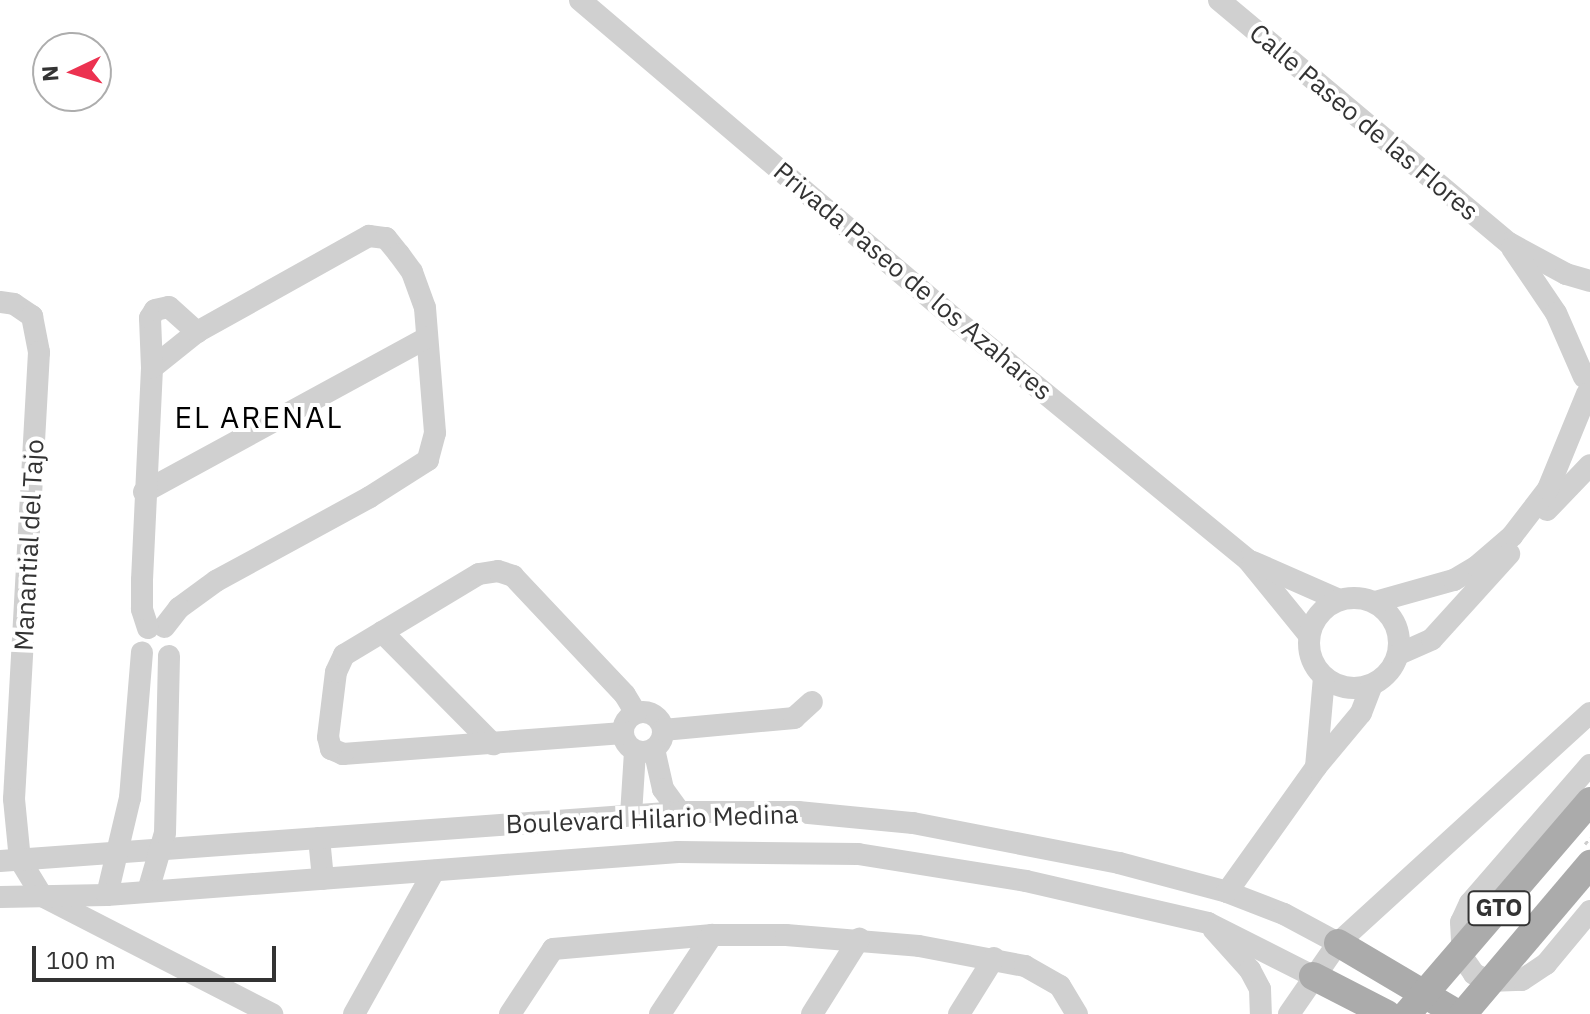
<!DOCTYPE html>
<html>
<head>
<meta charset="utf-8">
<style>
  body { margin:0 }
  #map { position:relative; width:1590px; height:1014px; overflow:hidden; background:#fff; font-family:"IBM Plex Sans",sans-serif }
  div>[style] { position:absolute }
  .path>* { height:3px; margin-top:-1.5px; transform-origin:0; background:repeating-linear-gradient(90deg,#cdcdcd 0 4px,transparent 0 8px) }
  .minor>* { height:22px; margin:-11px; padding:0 11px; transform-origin:11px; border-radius:11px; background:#d0d0d0 }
  .minor>.ring { margin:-11px; padding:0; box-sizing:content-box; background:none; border:22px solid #d0d0d0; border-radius:50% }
  .major>* { height:28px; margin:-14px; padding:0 14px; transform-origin:14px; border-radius:14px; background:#ababab }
  .major-bridge>* { height:28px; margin:-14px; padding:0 14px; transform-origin:14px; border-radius:14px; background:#ababab }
  span { translate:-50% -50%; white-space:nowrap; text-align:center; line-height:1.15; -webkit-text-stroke:8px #fff; paint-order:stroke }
  .shield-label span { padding:2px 6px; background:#fff; border:2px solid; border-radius:6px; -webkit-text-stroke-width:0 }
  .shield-label { font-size:24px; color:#333; font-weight:700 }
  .street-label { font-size:26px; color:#333 }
  .quarter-label { font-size:30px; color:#000; letter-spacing:2px }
  .north { position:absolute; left:32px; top:32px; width:80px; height:80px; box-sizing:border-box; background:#fff; border:2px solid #adadad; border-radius:50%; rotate:266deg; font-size:22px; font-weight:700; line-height:32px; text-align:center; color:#333 }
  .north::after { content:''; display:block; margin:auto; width:28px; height:36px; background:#ec3250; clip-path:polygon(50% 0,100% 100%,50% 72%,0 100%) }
  .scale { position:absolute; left:32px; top:946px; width:244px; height:36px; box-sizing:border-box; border:4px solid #333; border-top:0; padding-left:10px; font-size:24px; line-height:28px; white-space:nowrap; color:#333; -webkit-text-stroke:6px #fff; paint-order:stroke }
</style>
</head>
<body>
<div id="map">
  <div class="path">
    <div style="left:1585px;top:844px;width:8px;rotate:-50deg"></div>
  </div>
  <div class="minor">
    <div style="left:580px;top:0;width:495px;rotate:40.4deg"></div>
    <div style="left:957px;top:321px;width:377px;rotate:39.4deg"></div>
    <div style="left:1248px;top:560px;width:97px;rotate:50.9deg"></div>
    <div style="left:1219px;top:0;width:378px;rotate:40deg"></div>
    <div style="left:1509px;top:243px;width:65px;rotate:28.5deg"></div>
    <div style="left:1566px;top:274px;width:25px;rotate:16deg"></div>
    <div style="left:1512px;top:248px;width:78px;rotate:55.9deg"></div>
    <div style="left:1556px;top:313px;width:70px;rotate:66.4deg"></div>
    <div style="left:0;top:302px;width:14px;rotate:8deg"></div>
    <div style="left:14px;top:304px;width:22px;rotate:34deg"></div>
    <div style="left:32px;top:316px;width:37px;rotate:79deg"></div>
    <div style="left:39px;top:352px;width:448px;rotate:93.2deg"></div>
    <div style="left:14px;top:799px;width:61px;rotate:84.4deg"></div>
    <div style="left:20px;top:860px;width:42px;rotate:58.6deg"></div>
    <div style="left:42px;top:896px;width:259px;rotate:27.2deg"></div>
    <div style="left:152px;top:368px;width:58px;rotate:-38.7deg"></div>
    <div style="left:197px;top:332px;width:197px;rotate:-29.2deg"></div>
    <div style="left:369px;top:236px;width:17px;rotate:7deg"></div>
    <div style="left:386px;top:238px;width:21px;rotate:51deg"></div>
    <div style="left:399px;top:254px;width:22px;rotate:54deg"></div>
    <div style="left:412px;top:272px;width:38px;rotate:70deg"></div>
    <div style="left:425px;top:308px;width:125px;rotate:85.4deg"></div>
    <div style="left:435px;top:433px;width:28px;rotate:105deg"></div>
    <div style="left:428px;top:460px;width:69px;rotate:147.5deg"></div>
    <div style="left:370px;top:497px;width:175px;rotate:151.4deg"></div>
    <div style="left:216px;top:581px;width:46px;rotate:143.9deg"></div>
    <div style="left:179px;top:608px;width:24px;rotate:128deg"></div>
    <div style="left:144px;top:492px;width:322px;rotate:-28.6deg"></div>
    <div style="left:1547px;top:510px;width:62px;rotate:-46.3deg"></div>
    <div style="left:1253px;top:562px;width:94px;rotate:23.8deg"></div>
    <div class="ring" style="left:1309px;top:598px;width:68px;height:68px"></div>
    <div style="left:1375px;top:602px;width:82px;rotate:-15.6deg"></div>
    <div style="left:1454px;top:580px;width:27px;rotate:-31deg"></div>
    <div style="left:1477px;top:566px;width:46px;rotate:-40.6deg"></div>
    <div style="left:1512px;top:536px;width:59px;rotate:-52.5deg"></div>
    <div style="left:1548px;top:489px;width:103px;rotate:-67.7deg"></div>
    <div style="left:148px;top:628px;width:20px;rotate:-108deg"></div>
    <div style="left:142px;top:609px;width:29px;rotate:-90deg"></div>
    <div style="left:142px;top:580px;width:212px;rotate:-87.3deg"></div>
    <div style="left:152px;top:368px;width:50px;rotate:-92.3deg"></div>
    <div style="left:150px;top:318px;width:9px;rotate:-58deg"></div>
    <div style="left:155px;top:310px;width:14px;rotate:-12deg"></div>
    <div style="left:169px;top:307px;width:38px;rotate:42deg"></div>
    <div style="left:382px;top:632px;width:158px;rotate:45.3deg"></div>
    <div style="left:1399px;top:654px;width:36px;rotate:-24deg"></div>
    <div style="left:1432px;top:639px;width:115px;rotate:-47.8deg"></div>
    <div class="ring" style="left:623px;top:712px;width:18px;height:18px"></div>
    <div style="left:663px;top:730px;width:132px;rotate:-5.2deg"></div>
    <div style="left:794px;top:718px;width:24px;rotate:-42deg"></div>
    <div style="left:623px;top:733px;width:281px;rotate:175.7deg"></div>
    <div style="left:343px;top:754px;width:13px;rotate:-157deg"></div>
    <div style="left:331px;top:749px;width:12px;rotate:-104deg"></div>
    <div style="left:328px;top:737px;width:65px;rotate:-83deg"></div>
    <div style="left:336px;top:672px;width:19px;rotate:-65deg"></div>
    <div style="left:344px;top:655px;width:157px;rotate:-31deg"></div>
    <div style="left:479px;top:574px;width:19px;rotate:-9deg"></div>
    <div style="left:498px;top:571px;width:16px;rotate:18deg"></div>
    <div style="left:513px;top:576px;width:163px;rotate:46.7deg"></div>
    <div style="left:625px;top:695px;width:21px;rotate:59deg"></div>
    <div style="left:654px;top:749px;width:41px;rotate:77.3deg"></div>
    <div style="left:663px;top:789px;width:29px;rotate:54deg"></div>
    <div style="left:1590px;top:765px;width:183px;rotate:131deg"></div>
    <div style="left:1470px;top:903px;width:21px;rotate:115deg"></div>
    <div style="left:1461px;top:922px;width:36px;rotate:87deg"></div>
    <div style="left:1463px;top:958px;width:19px;rotate:55deg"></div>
    <div style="left:1474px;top:974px;width:17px;rotate:25deg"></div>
    <div style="left:1489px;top:981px;width:33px;rotate:-2deg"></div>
    <div style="left:1522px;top:980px;width:29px;rotate:-34deg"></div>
    <div style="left:1546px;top:964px;width:69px;rotate:-50.3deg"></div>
    <div style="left:1316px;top:767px;width:89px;rotate:-84.9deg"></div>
    <div style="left:631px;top:815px;width:64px;rotate:-86.4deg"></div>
    <div style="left:319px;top:838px;width:41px;rotate:84.4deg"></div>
    <div style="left:0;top:861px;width:682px;rotate:-4.12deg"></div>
    <div style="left:680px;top:812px;width:118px"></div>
    <div style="left:798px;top:812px;width:116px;rotate:5.5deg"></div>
    <div style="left:913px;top:823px;width:210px;rotate:11deg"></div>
    <div style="left:1119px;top:863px;width:112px;rotate:15deg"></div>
    <div style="left:1227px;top:892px;width:61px;rotate:21.1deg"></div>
    <div style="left:1284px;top:914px;width:61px;rotate:28.2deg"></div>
    <div style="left:148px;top:891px;width:60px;rotate:-73.7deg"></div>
    <div style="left:165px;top:833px;width:177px;rotate:-88.7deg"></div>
    <div style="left:1227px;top:892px;width:153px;rotate:-54.5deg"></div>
    <div style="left:1316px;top:767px;width:70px;rotate:-50.2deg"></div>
    <div style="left:1361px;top:713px;width:30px;rotate:-69deg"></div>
    <div style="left:107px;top:895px;width:100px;rotate:-76.7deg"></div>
    <div style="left:130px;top:798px;width:146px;rotate:-85.3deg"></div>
    <div style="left:0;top:897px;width:107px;rotate:-1.1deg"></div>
    <div style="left:107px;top:895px;width:573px;rotate:-4.31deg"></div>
    <div style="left:678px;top:852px;width:180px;rotate:0.6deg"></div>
    <div style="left:858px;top:854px;width:170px;rotate:9.1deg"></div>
    <div style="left:1026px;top:881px;width:187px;rotate:13deg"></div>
    <div style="left:1208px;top:923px;width:118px;rotate:26.8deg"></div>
    <div style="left:1214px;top:930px;width:54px;rotate:48deg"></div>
    <div style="left:1250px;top:970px;width:21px;rotate:62deg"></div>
    <div style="left:1260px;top:989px;width:25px;rotate:88deg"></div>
    <div style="left:354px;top:1014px;width:164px;rotate:-60.8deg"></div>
    <div style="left:510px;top:1014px;width:78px;rotate:-56.5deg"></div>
    <div style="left:553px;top:949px;width:160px;rotate:-5deg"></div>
    <div style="left:712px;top:935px;width:74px"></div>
    <div style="left:786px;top:935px;width:133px;rotate:4.7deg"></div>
    <div style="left:919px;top:946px;width:108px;rotate:10.7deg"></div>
    <div style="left:1025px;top:966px;width:40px;rotate:29.7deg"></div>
    <div style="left:1060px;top:986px;width:33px;rotate:59deg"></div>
    <div style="left:660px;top:1014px;width:95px;rotate:-56.6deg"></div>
    <div style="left:812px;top:1014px;width:89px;rotate:-57.9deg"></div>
    <div style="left:959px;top:1014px;width:66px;rotate:-58deg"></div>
    <div style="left:1289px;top:1014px;width:86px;rotate:-55.4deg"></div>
    <div style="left:1338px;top:943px;width:341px;rotate:-42.4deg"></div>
  </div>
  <div class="major">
    <div style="left:1338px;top:943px;width:139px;rotate:30.6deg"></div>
    <div style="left:1313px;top:976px;width:83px;rotate:27.2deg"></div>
  </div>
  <div class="major-bridge">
    <div style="left:1407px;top:1014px;width:281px;rotate:-49.3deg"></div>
    <div style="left:1463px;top:1014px;width:197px;rotate:-49.7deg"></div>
  </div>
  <div class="shield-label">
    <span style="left:1499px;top:908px">GTO</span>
  </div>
  <div class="street-label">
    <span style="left:1364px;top:122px;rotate:40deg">Calle Paseo de las Flores</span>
    <span style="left:913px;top:281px;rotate:40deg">Privada Paseo de los Azahares</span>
    <span style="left:29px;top:545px;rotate:-87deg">Manantial del Tajo</span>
    <span style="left:652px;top:819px;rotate:-2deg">Boulevard Hilario Medina</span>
  </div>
  <div class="quarter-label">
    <span style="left:259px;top:417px">EL ARENAL</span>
  </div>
  <div class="north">N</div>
  <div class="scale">100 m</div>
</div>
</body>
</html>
